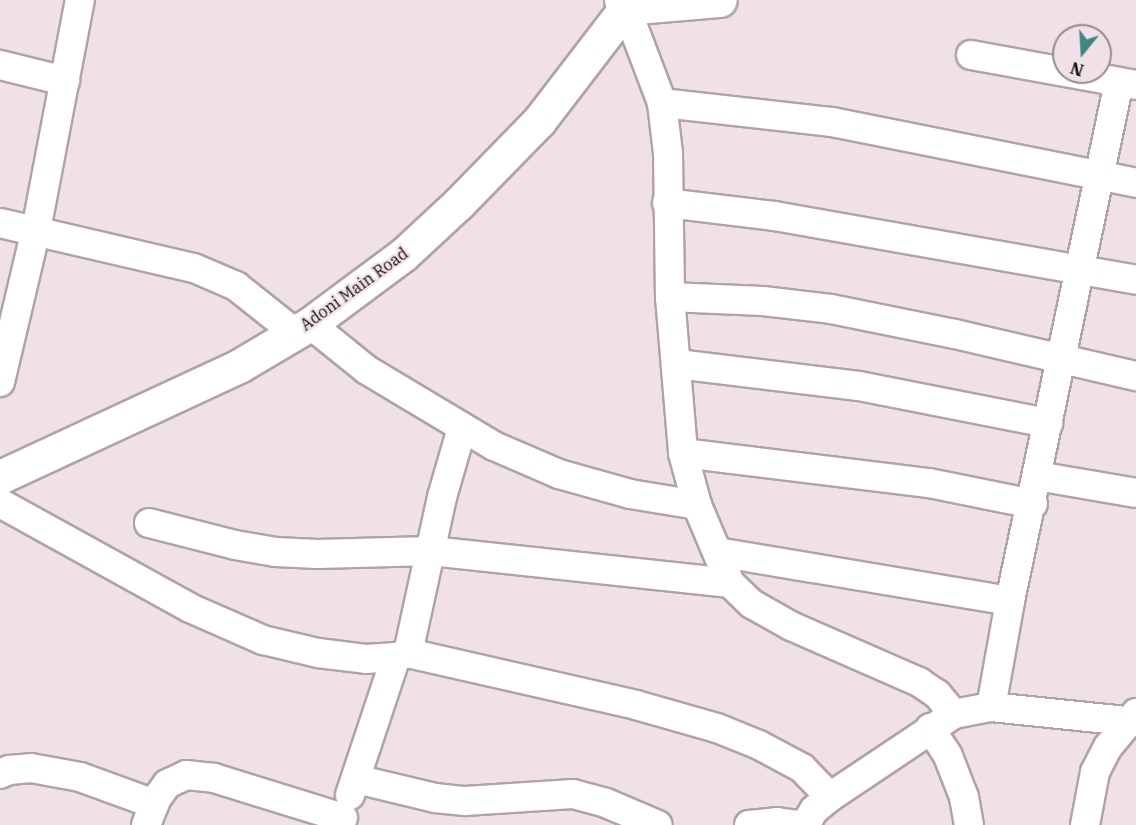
<!DOCTYPE html>
<html>
<head>
<meta charset="utf-8">
<style>
  body { margin:0 }
  #map { position:relative; width:1136px; height:825px; overflow:hidden; background:#f0e0e8; font-family:"IBM Plex Serif",serif }
  div>[style] { position:absolute }
  .roads { filter:drop-shadow(2px 0 #b1a2a9) drop-shadow(-2px 0 #b1a2a9) drop-shadow(0 2px #b1a2a9) drop-shadow(0 -2px #b1a2a9) }
  .minor>* { height:28px; margin:-14px; padding:0 14px; transform-origin:14px; border-radius:14px; background:#fff }
  .tertiary>* { height:33px; margin:-16.5px; padding:0 16.5px; transform-origin:16.5px; border-radius:16.5px; background:#fff }
  span { translate:-50% -50%; white-space:nowrap; text-align:center; line-height:1.15; -webkit-text-stroke:4.5px #f0e0e8; paint-order:stroke }
  .street-label { font-size:16px; color:#100b0d }
  .north { position:absolute; left:1052px; top:24px; width:60px; height:60px; box-sizing:border-box; background:#f0e0e8; border:2px solid #968b90; border-radius:50%; rotate:198deg; font-size:16px; font-weight:700; line-height:24px; text-align:center; color:#100b0d }
  .north::after { content:''; display:block; margin:auto; width:21px; height:27px; background:#418781; clip-path:polygon(50% 0,100% 100%,50% 72%,0 100%) }
</style>
</head>
<body>
<div id="map">
  <div class="roads">
    <div class="minor">
      <div style="left:626px;top:8px;width:102px;rotate:69.2deg"></div>
      <div style="left:662px;top:103px;width:50px;rotate:83.2deg"></div>
      <div style="left:668px;top:153px;width:144px;rotate:89.2deg"></div>
      <div style="left:670px;top:297px;width:157px;rotate:85.2deg"></div>
      <div style="left:683px;top:453px;width:54px;rotate:74.9deg"></div>
      <div style="left:697px;top:505px;width:85px;rotate:67.1deg"></div>
      <div style="left:730px;top:583px;width:30px;rotate:44deg"></div>
      <div style="left:752px;top:604px;width:45px;rotate:29.4deg"></div>
      <div style="left:791px;top:626px;width:140px;rotate:23.6deg"></div>
      <div style="left:919px;top:682px;width:22px;rotate:34deg"></div>
      <div style="left:937px;top:694px;width:26px;rotate:50deg"></div>
      <div style="left:971px;top:55px;width:168px;rotate:10.3deg"></div>
      <div style="left:0;top:65px;width:67px;rotate:13.8deg"></div>
      <div style="left:662px;top:103px;width:171px;rotate:6.4deg"></div>
      <div style="left:832px;top:122px;width:310px;rotate:11.3deg"></div>
      <div style="left:667px;top:203px;width:108px;rotate:6.9deg"></div>
      <div style="left:774px;top:216px;width:368px;rotate:10deg"></div>
      <div style="left:0;top:223px;width:199px;rotate:13.1deg"></div>
      <div style="left:194px;top:268px;width:46px;rotate:23.2deg"></div>
      <div style="left:236px;top:286px;width:75px;rotate:38.5deg"></div>
      <div style="left:670px;top:297px;width:93px;rotate:2.5deg"></div>
      <div style="left:763px;top:301px;width:68px;rotate:6.7deg"></div>
      <div style="left:831px;top:309px;width:126px;rotate:11.4deg"></div>
      <div style="left:955px;top:334px;width:186px;rotate:13.1deg"></div>
      <div style="left:310px;top:324px;width:73px;rotate:38.9deg"></div>
      <div style="left:367px;top:370px;width:148px;rotate:30.9deg"></div>
      <div style="left:494px;top:446px;width:71px;rotate:23.3deg"></div>
      <div style="left:559px;top:474px;width:74px;rotate:15.7deg"></div>
      <div style="left:630px;top:494px;width:68px;rotate:9.3deg"></div>
      <div style="left:677px;top:364px;width:183px;rotate:6.9deg"></div>
      <div style="left:859px;top:386px;width:193px;rotate:11.1deg"></div>
      <div style="left:0;top:382px;width:156px;rotate:-76.7deg"></div>
      <div style="left:36px;top:230px;width:234px;rotate:-79.2deg"></div>
      <div style="left:683px;top:453px;width:248px;rotate:7deg"></div>
      <div style="left:929px;top:483px;width:106px;rotate:11.4deg"></div>
      <div style="left:1037px;top:476px;width:100px;rotate:9.7deg"></div>
      <div style="left:0;top:503px;width:217px;rotate:28.9deg"></div>
      <div style="left:190px;top:608px;width:80px;rotate:23.7deg"></div>
      <div style="left:263px;top:640px;width:57px;rotate:13.3deg"></div>
      <div style="left:318px;top:653px;width:48px;rotate:7.1deg"></div>
      <div style="left:366px;top:659px;width:30px;rotate:-4deg"></div>
      <div style="left:396px;top:657px;width:13px;rotate:-18deg"></div>
      <div style="left:408px;top:653px;width:234px;rotate:12.8deg"></div>
      <div style="left:636px;top:705px;width:84px;rotate:15.9deg"></div>
      <div style="left:717px;top:728px;width:45px;rotate:22deg"></div>
      <div style="left:759px;top:745px;width:49px;rotate:28.1deg"></div>
      <div style="left:802px;top:768px;width:40px;rotate:46deg"></div>
      <div style="left:149px;top:523px;width:89px;rotate:14.3deg"></div>
      <div style="left:235px;top:545px;width:42px;rotate:9.7deg"></div>
      <div style="left:276px;top:552px;width:41px;rotate:2.8deg"></div>
      <div style="left:317px;top:554px;width:114px;rotate:-1.5deg"></div>
      <div style="left:431px;top:551px;width:301px;rotate:6.1deg"></div>
      <div style="left:717px;top:552px;width:297px;rotate:9.5deg"></div>
      <div style="left:408px;top:653px;width:160px;rotate:-77.7deg"></div>
      <div style="left:442px;top:497px;width:72px;rotate:-73.8deg"></div>
      <div style="left:991px;top:707px;width:108px;rotate:-79.8deg"></div>
      <div style="left:1010px;top:601px;width:530px;rotate:-78.14deg"></div>
      <div style="left:930px;top:728px;width:33px;rotate:57deg"></div>
      <div style="left:948px;top:756px;width:44px;rotate:68.7deg"></div>
      <div style="left:964px;top:797px;width:28px;rotate:80deg"></div>
      <div style="left:0;top:774px;width:10px;rotate:-24deg"></div>
      <div style="left:9px;top:770px;width:22px;rotate:-5deg"></div>
      <div style="left:31px;top:768px;width:50px;rotate:10.4deg"></div>
      <div style="left:80px;top:777px;width:79px;rotate:20deg"></div>
      <div style="left:356px;top:779px;width:81px;rotate:13.5deg"></div>
      <div style="left:435px;top:798px;width:30px;rotate:6deg"></div>
      <div style="left:465px;top:801px;width:108px;rotate:-3.7deg"></div>
      <div style="left:573px;top:794px;width:34px;rotate:15deg"></div>
      <div style="left:606px;top:803px;width:56px;rotate:22.9deg"></div>
      <div style="left:350px;top:795px;width:145px;rotate:-71.6deg"></div>
      <div style="left:146px;top:825px;width:29px;rotate:-68deg"></div>
      <div style="left:157px;top:798px;width:17px;rotate:-54deg"></div>
      <div style="left:167px;top:784px;width:21px;rotate:-25deg"></div>
      <div style="left:186px;top:775px;width:28px;rotate:6deg"></div>
      <div style="left:214px;top:778px;width:135px;rotate:17.2deg"></div>
      <div style="left:749px;top:825px;width:28px;rotate:-6deg"></div>
      <div style="left:777px;top:822px;width:22px;rotate:8deg"></div>
      <div style="left:805px;top:825px;width:17px;rotate:-59deg"></div>
      <div style="left:814px;top:810px;width:21px;rotate:-39deg"></div>
      <div style="left:830px;top:797px;width:149px;rotate:-33.8deg"></div>
      <div style="left:954px;top:714px;width:38px;rotate:-11deg"></div>
      <div style="left:991px;top:707px;width:146px;rotate:5.9deg"></div>
      <div style="left:1085px;top:825px;width:54px;rotate:-79.3deg"></div>
      <div style="left:1095px;top:772px;width:28px;rotate:-63deg"></div>
      <div style="left:1108px;top:747px;width:44px;rotate:-50.5deg"></div>
    </div>
    <div class="tertiary">
      <div style="left:621px;top:0;width:9px;rotate:58deg"></div>
      <div style="left:626px;top:8px;width:94px;rotate:-4.9deg"></div>
      <div style="left:0;top:477px;width:264px;rotate:-24.9deg"></div>
      <div style="left:239px;top:366px;width:82px;rotate:-30.6deg"></div>
      <div style="left:310px;top:324px;width:116px;rotate:-36.6deg"></div>
      <div style="left:403px;top:255px;width:76px;rotate:-42.9deg"></div>
      <div style="left:459px;top:203px;width:115px;rotate:-45.7deg"></div>
      <div style="left:539px;top:121px;width:153px;rotate:-52.5deg"></div>
    </div>
  </div>
  <div class="street-label">
    <span style="left:354px;top:289px;rotate:-36deg">Adoni Main Road</span>
  </div>
  <div class="north">N</div>
</div>
</body>
</html>
